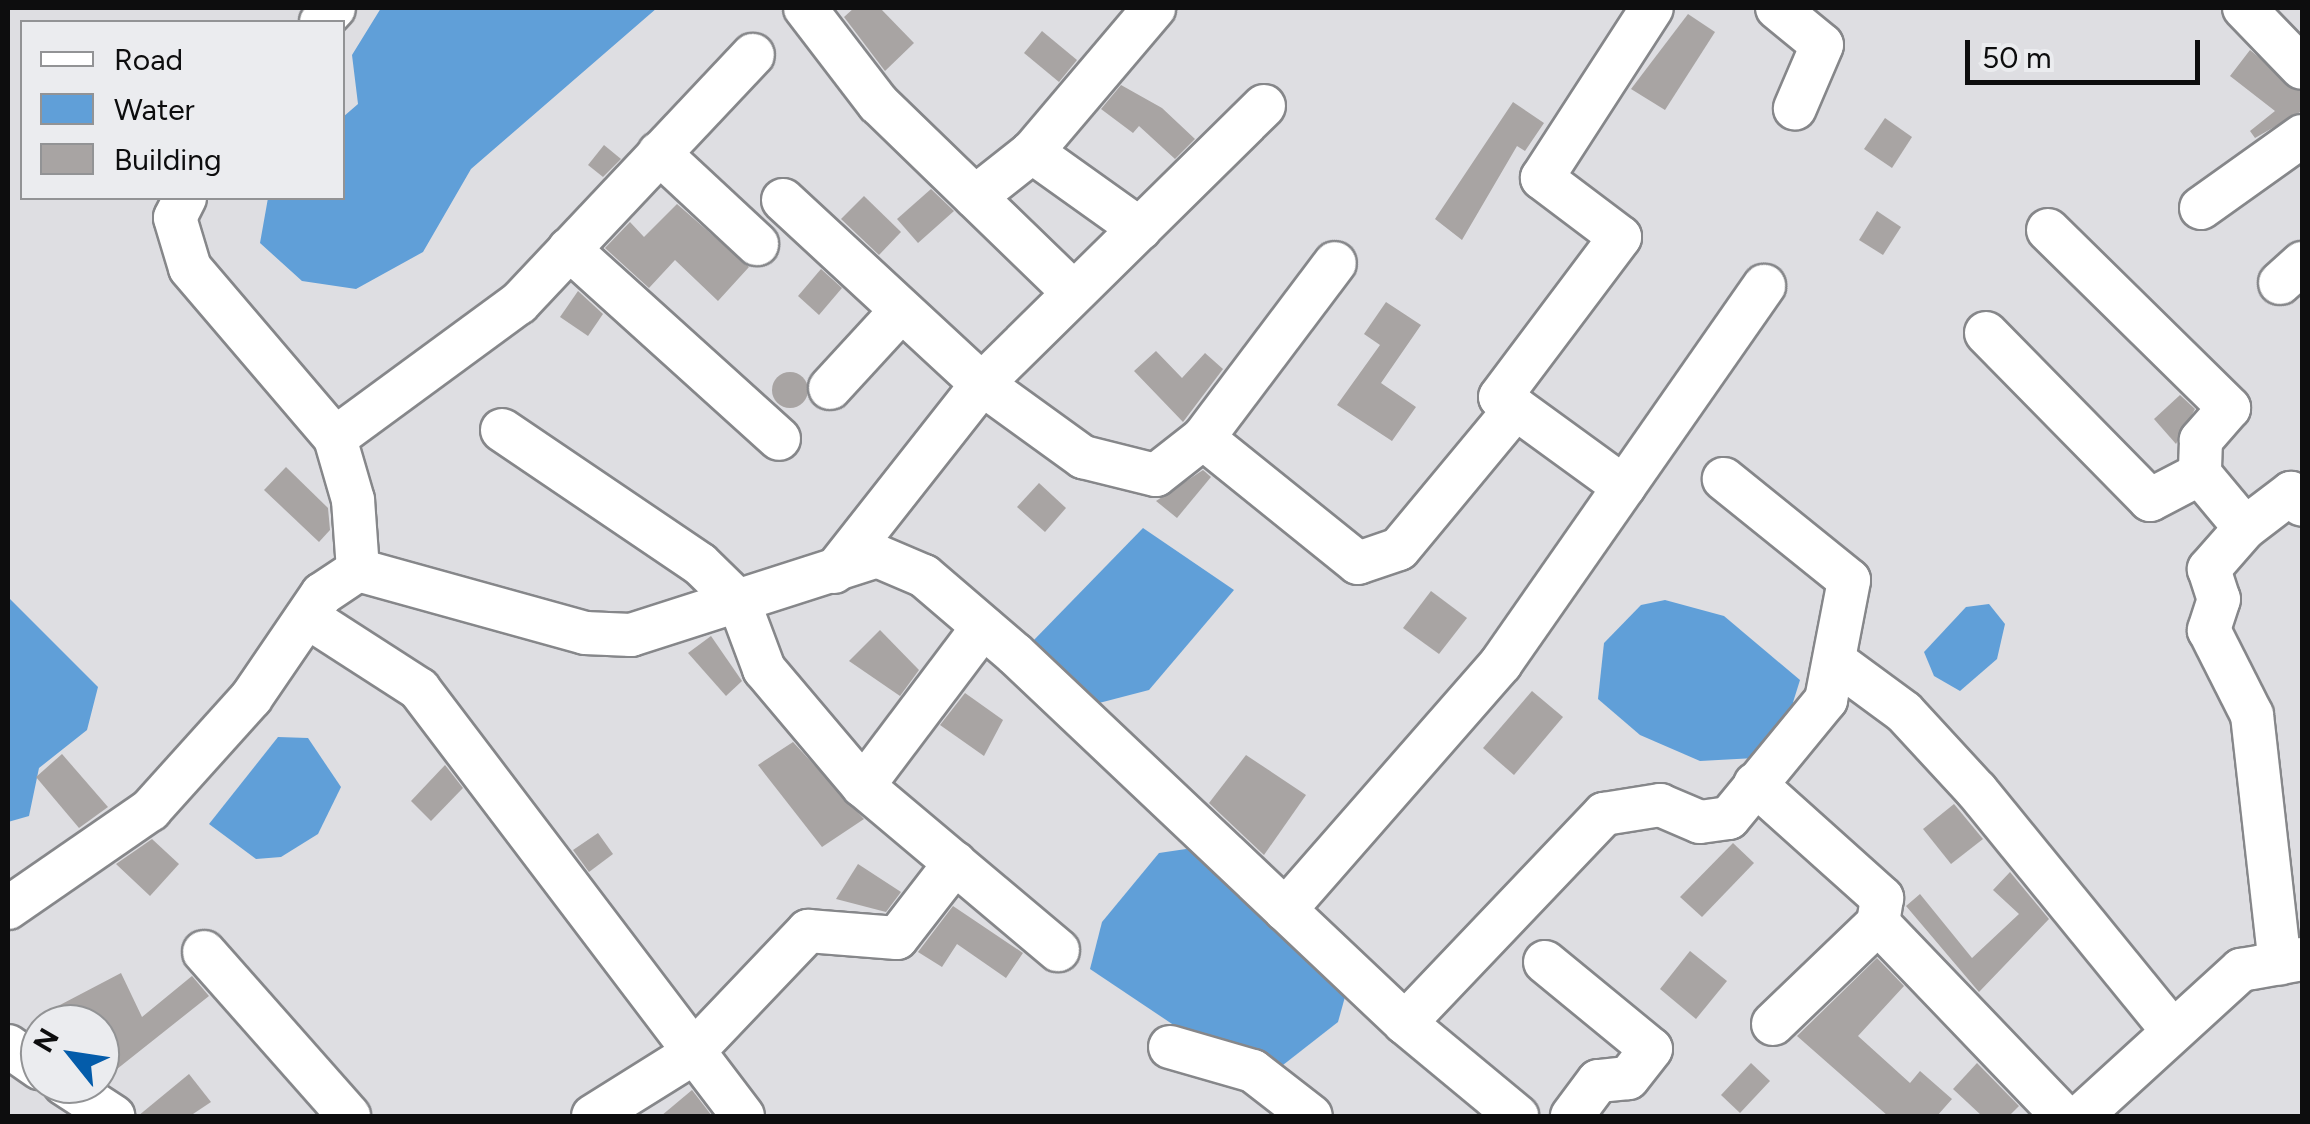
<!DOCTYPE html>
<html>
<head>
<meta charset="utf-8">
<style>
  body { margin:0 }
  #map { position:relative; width:2310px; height:1124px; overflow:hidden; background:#dedee2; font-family:Figtree,sans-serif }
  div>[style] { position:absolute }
  .water>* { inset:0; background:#609fd8 }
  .building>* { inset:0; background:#a8a4a3 }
  .round { border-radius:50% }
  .roads { filter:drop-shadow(2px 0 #86878a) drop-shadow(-2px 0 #86878a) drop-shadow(0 2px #86878a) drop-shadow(0 -2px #86878a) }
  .minor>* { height:42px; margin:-21px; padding:0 21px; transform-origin:21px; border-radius:21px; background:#fff }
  span { translate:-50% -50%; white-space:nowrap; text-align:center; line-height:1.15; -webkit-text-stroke:8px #ebecef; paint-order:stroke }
  .frame { position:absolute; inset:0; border:10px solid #0d0d0e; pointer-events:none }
  .legend { position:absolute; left:20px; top:20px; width:325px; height:180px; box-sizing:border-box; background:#ebecef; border:2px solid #929395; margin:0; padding:12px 18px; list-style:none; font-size:30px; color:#0d0d0e }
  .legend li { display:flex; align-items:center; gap:20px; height:50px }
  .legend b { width:50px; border:2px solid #929395 }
  .north { position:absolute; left:20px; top:1004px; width:100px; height:100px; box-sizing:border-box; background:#ebecef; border:2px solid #929395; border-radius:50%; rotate:300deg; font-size:28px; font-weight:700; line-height:40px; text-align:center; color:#0d0d0e }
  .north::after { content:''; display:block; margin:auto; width:35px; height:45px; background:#045caa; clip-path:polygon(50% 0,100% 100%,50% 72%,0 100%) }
  .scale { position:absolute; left:1965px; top:40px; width:235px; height:45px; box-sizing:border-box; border:5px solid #0d0d0e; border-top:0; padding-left:12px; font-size:30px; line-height:35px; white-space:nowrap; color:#0d0d0e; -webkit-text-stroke:8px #ebecef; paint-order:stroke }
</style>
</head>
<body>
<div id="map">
  <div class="water">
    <div style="clip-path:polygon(381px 8px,657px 8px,471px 169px,423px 252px,356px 289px,302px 281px,260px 243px,268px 198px,342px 198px,343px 117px,358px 104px,352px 55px)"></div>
    <div style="clip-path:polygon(1143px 528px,1234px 590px,1149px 690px,1099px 703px,1032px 642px)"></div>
    <div style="clip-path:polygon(8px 597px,98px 687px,87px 730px,39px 768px,29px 816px,8px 822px)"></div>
    <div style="clip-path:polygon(1665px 600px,1724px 616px,1800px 680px,1786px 725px,1755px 758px,1700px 761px,1640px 735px,1598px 699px,1604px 643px,1641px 605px)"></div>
    <div style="clip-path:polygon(1989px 604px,2005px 624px,1997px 659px,1960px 691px,1934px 676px,1924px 652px,1966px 607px)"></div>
    <div style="clip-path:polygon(278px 737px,308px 738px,341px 787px,318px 834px,281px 857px,256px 859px,209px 824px)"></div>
    <div style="clip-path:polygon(1186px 849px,1205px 852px,1348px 986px,1338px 1022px,1283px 1065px,1202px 1044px,1090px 969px,1102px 922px,1159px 853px)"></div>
  </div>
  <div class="building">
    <div style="clip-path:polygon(854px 8px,880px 8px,914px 43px,885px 71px,844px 17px)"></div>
    <div style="clip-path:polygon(1688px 14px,1715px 32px,1665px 110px,1631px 89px)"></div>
    <div style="clip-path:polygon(1042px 31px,1077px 60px,1059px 82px,1024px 53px)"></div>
    <div style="clip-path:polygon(2250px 50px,2302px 92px,2302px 111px,2255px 138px,2250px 131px,2275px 111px,2230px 76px)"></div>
    <div style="clip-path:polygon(1121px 85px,1162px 108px,1195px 139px,1175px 159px,1139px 126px,1133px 133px,1101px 109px)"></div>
    <div style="clip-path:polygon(1513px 102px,1544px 123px,1525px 151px,1517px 146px,1462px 240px,1435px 219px)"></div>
    <div style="clip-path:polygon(1885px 118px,1912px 137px,1892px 168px,1864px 149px)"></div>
    <div style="clip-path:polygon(604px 145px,621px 159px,603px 177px,588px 165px)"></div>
    <div style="clip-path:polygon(931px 189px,954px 211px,918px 243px,897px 219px)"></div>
    <div style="clip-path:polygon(864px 196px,901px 232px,879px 255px,841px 219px)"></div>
    <div style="clip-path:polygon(677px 204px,749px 267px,718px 301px,675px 260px,649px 288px,605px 248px,630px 222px,644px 237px)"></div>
    <div style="clip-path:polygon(1877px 211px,1901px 227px,1883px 255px,1859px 240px)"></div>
    <div style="clip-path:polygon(821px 269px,842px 288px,819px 315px,798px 296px)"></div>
    <div style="clip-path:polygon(578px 291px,603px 314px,588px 336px,560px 317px)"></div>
    <div style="clip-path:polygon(1386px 302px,1421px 325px,1381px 383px,1416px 407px,1392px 441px,1337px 405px,1380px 345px,1364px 334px)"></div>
    <div style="clip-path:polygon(1156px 351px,1182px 378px,1205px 353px,1223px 369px,1183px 422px,1134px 371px)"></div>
    <div class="round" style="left:772px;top:372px;width:36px;height:36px"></div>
    <div style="clip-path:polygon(2180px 395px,2195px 409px,2176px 444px,2154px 419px)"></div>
    <div style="clip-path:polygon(286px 467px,328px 508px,330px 530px,319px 542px,264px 490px)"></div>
    <div style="clip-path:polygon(1203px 470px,1211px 477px,1177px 518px,1156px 501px)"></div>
    <div style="clip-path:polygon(1039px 483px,1066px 508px,1045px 532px,1017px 507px)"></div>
    <div style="clip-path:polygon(1431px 591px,1467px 618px,1439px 654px,1403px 628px)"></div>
    <div style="clip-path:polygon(880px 630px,919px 670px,900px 696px,849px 661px)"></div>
    <div style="clip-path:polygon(711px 636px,742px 681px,726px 696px,688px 653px)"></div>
    <div style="clip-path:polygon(1532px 691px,1563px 717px,1514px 775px,1483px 748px)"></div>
    <div style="clip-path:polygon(965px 693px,1003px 720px,984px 756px,940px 725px)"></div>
    <div style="clip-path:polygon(793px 742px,864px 819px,822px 847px,758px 765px)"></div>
    <div style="clip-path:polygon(62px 754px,108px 807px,79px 828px,36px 777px)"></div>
    <div style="clip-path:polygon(1246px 755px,1306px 795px,1264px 855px,1209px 803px)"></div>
    <div style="clip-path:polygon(445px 765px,463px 788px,431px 821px,411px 801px)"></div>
    <div style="clip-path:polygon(1954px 804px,1983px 839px,1951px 864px,1923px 829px)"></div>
    <div style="clip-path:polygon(598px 833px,613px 854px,589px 872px,573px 850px)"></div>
    <div style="clip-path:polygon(152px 839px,179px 864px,150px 896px,116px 864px)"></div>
    <div style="clip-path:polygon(1733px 843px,1754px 863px,1702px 917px,1680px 897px)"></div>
    <div style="clip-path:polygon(858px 864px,901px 892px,886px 912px,836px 899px)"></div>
    <div style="clip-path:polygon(2010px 872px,2049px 919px,1979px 992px,1906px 906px,1920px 894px,1972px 958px,2019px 914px,1993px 890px)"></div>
    <div style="clip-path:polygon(953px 906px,1023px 953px,1006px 978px,957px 944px,942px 967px,918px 952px)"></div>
    <div style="clip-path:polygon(1690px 951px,1727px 981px,1696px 1019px,1660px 989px)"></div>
    <div style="clip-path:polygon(1877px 958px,1904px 986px,1858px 1036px,1910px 1083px,1920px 1071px,1952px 1099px,1937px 1116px,1888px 1116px,1797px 1036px)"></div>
    <div style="clip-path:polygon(121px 973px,142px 1017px,192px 976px,209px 996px,112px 1073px,100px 1054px,100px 1024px,67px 1024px,58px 1006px)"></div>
    <div style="clip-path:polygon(1751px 1063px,1770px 1081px,1740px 1113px,1721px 1095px)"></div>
    <div style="clip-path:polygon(1977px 1063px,2019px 1106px,2009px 1116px,1982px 1116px,1953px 1089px)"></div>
    <div style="clip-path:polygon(189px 1074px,211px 1102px,190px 1116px,138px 1116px)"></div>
    <div style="clip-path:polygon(692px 1090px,712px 1116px,661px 1116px)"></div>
  </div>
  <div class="roads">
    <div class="minor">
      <div style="left:805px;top:8px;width:120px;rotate:52.5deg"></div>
      <div style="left:878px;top:103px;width:270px;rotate:44.1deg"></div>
      <div style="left:1777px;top:8px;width:58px;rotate:39.4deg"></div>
      <div style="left:1822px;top:45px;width:69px;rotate:113.2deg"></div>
      <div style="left:2244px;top:8px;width:83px;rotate:46deg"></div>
      <div style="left:321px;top:22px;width:19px;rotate:-47deg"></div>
      <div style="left:659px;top:153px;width:134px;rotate:42.9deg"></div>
      <div style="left:975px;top:197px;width:73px;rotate:-38.3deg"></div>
      <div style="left:185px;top:198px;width:22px;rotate:117deg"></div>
      <div style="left:175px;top:218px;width:52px;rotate:73.3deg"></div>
      <div style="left:190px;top:268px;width:223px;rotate:49.5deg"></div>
      <div style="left:335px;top:438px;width:65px;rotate:73.8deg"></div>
      <div style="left:353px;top:500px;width:70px;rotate:85.9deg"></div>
      <div style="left:783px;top:200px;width:271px;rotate:42.8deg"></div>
      <div style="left:982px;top:384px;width:396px;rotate:-44.6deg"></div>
      <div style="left:2201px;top:208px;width:124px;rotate:-35.5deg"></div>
      <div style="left:1140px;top:229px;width:133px;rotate:-144.5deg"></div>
      <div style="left:1032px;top:152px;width:189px;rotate:-49.7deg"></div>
      <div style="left:2048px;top:230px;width:254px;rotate:44.5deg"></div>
      <div style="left:2229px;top:408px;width:43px;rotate:131.2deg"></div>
      <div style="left:2201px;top:440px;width:34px;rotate:92deg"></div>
      <div style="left:569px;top:249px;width:283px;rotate:42.1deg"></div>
      <div style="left:2280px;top:283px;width:30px;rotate:-42deg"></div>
      <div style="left:1986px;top:333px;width:234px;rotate:45.5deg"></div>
      <div style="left:2150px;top:500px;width:56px;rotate:-27.5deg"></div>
      <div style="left:2200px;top:474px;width:70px;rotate:50.2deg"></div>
      <div style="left:2245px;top:528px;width:58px;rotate:-37.3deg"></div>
      <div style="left:2291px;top:493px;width:16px;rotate:47deg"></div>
      <div style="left:830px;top:388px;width:100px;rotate:-47.4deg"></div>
      <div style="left:502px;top:430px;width:239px;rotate:34.1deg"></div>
      <div style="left:700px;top:564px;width:54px;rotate:44.3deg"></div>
      <div style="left:739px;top:602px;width:72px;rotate:69.5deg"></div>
      <div style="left:764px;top:669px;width:153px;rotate:49.8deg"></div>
      <div style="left:863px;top:786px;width:255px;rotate:40.1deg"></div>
      <div style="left:335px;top:438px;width:228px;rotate:-36.3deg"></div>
      <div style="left:519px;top:303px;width:341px;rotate:-46.7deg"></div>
      <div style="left:1203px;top:438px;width:199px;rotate:38.9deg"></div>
      <div style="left:1358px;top:563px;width:43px;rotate:-18.9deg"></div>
      <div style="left:1399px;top:549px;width:183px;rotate:-50.3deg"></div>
      <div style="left:1624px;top:487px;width:153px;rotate:-144deg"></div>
      <div style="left:1500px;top:397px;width:200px;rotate:-53.1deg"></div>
      <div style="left:1620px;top:237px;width:98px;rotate:-142.9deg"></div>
      <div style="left:1542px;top:178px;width:202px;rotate:-57.1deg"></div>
      <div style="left:2245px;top:528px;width:55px;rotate:131.3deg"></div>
      <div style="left:2209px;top:569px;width:32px;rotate:72deg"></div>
      <div style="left:2219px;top:599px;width:33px;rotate:108deg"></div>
      <div style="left:2209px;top:630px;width:95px;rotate:63.2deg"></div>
      <div style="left:2252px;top:715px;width:250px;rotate:83.6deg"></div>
      <div style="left:834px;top:572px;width:239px;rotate:-51.8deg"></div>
      <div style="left:982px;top:384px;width:125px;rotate:35.9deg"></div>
      <div style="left:1083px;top:457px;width:75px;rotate:13.9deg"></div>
      <div style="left:1156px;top:475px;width:60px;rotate:-38.2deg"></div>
      <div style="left:1203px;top:438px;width:219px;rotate:-53deg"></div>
      <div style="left:309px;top:618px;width:131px;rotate:32.8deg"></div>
      <div style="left:419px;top:689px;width:536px;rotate:52.81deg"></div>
      <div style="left:1836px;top:662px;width:84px;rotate:36.3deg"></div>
      <div style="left:1904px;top:712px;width:108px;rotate:47.3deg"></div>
      <div style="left:1977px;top:791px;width:307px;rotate:50.8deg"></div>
      <div style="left:1755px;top:784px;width:171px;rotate:41.9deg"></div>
      <div style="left:1882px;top:898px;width:25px;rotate:99deg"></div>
      <div style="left:1878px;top:923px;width:267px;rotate:46.2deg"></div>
      <div style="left:863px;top:786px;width:199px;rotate:-53deg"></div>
      <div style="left:8px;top:908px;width:173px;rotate:-34.6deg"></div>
      <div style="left:150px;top:810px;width:151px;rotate:-48deg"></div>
      <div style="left:251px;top:698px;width:126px;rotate:-55.7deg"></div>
      <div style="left:322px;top:594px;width:43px;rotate:-33.7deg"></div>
      <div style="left:358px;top:570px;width:236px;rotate:15.5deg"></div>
      <div style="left:585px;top:633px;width:46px;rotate:2.5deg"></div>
      <div style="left:631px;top:635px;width:258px;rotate:-17.8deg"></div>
      <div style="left:877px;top:556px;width:51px;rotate:23.1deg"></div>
      <div style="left:924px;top:576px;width:120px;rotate:40.6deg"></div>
      <div style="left:1015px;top:654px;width:537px;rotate:43.42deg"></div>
      <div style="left:1405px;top:1023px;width:146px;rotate:39.7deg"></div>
      <div style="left:1285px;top:910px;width:328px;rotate:-48.8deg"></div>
      <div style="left:1501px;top:663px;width:460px;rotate:-55.1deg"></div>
      <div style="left:204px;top:952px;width:219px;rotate:48.5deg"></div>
      <div style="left:1545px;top:962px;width:137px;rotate:39.4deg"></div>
      <div style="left:1651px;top:1049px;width:37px;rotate:128deg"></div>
      <div style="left:1628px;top:1078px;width:30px;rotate:174deg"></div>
      <div style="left:1598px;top:1081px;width:44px;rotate:126.6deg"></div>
      <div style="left:1405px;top:1023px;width:289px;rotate:-46.4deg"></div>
      <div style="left:1604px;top:814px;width:57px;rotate:-9.1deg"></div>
      <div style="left:1660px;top:805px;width:43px;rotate:23deg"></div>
      <div style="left:1700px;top:822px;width:29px;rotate:-8deg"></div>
      <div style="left:1729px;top:818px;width:153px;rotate:-50.6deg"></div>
      <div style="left:1826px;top:700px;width:122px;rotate:-79.1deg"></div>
      <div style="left:1849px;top:580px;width:161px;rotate:-141.1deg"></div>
      <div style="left:1773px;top:1024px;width:146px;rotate:-43.9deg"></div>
      <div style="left:8px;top:1046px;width:39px;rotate:35deg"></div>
      <div style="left:1170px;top:1047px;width:86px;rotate:16.1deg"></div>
      <div style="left:1253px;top:1071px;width:73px;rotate:37.8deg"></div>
      <div style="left:64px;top:1084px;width:59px;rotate:33.1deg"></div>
      <div style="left:593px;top:1116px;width:113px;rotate:-32deg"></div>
      <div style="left:689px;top:1056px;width:173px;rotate:-46.4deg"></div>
      <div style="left:808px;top:931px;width:89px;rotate:4.5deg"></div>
      <div style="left:897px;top:938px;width:95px;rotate:-52.3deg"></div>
      <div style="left:2081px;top:1116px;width:217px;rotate:-42.4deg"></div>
      <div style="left:2241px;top:970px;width:62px;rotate:-10.2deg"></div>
    </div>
  </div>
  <div class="frame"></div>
  <ul class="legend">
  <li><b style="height:12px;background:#fff"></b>Road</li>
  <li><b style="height:28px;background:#609fd8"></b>Water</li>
  <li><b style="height:28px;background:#a8a4a3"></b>Building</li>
  </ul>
  <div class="north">N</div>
  <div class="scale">50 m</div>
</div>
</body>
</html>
